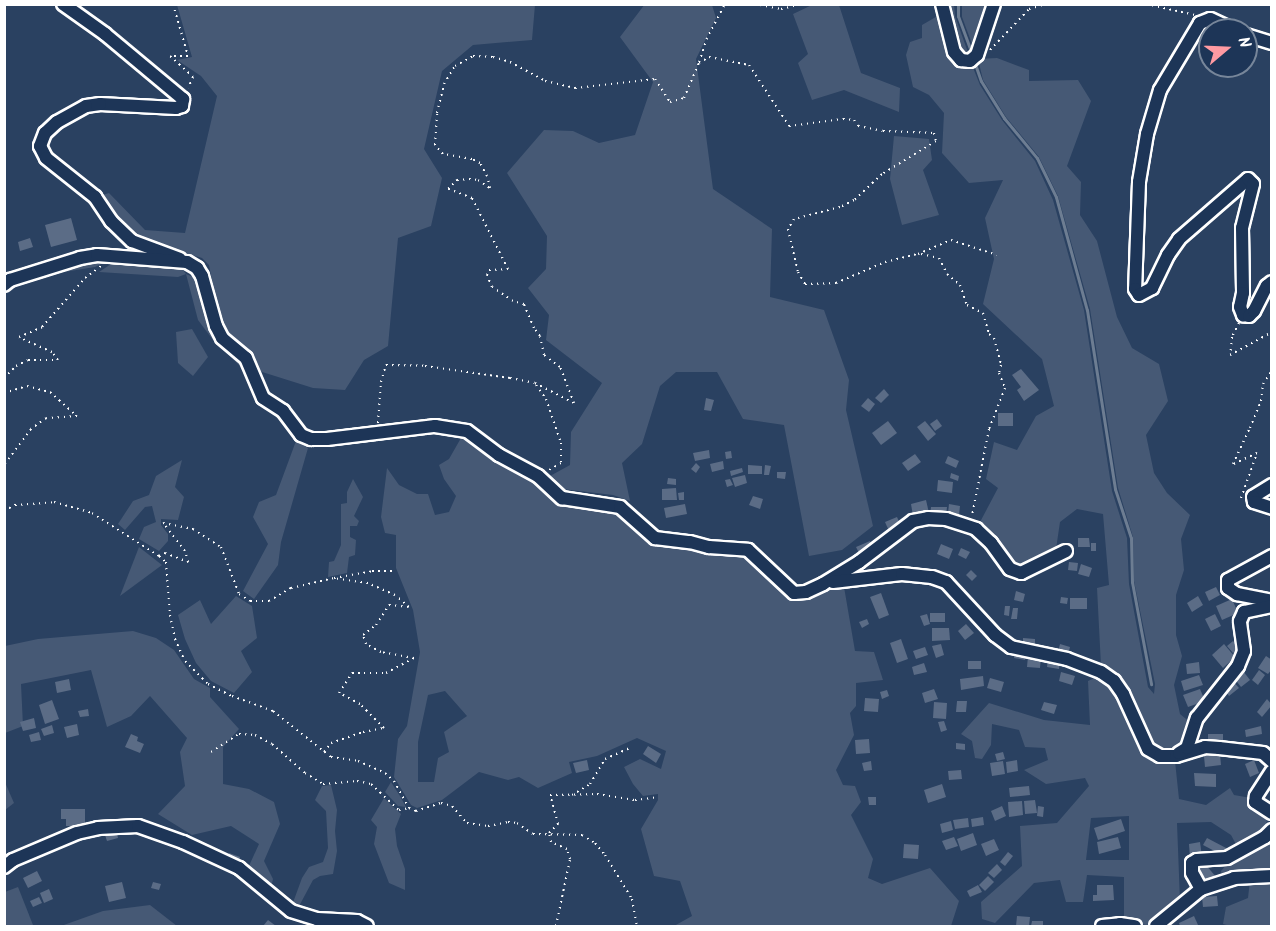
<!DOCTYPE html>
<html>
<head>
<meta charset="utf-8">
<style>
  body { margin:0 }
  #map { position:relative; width:1276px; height:931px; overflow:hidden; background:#2a4161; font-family:Kalam,sans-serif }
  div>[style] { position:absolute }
  .green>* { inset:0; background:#465975 }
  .stream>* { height:3px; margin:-1.5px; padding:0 1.5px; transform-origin:1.5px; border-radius:1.5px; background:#6d7d92 }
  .building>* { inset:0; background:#5b6c86 }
  .path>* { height:2px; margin-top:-1px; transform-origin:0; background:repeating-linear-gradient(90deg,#fff 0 1.5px,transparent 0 6px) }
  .roads { filter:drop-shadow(2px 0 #fff) drop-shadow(-2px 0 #fff) drop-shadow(0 2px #fff) drop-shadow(0 -2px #fff) }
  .minor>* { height:12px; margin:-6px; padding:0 6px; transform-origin:6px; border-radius:6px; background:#1d3557 }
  span { translate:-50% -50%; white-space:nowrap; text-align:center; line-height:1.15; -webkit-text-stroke:4.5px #1d3557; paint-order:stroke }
  .frame { position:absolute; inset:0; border:6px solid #fff; pointer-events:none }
  .north { position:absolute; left:1198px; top:18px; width:60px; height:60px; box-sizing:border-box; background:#1d3557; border:2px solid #77869a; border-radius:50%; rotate:71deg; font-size:16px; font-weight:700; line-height:24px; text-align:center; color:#fff }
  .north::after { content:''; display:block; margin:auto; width:21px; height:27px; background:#ff9aa2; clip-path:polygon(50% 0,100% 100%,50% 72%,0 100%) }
</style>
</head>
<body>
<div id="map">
  <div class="green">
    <div style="clip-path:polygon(645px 4px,712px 5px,716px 18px,696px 59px,713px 189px,772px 229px,770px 297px,824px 310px,849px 380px,846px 410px,873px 526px,842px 550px,809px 556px,784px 425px,743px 419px,717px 372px,676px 372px,660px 386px,642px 444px,622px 463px,630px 501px,613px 495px,562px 489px,550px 476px,570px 465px,571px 432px,602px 383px,546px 340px,549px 315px,528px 288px,546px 269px,547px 236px,507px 173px,544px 130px,573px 131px,599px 143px,635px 135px,653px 82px,620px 37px)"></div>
    <div style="clip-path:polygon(177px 5px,535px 5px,532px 40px,473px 45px,442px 71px,424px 149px,442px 178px,431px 226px,398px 238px,388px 346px,364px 360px,345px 390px,313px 388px,259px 371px,248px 351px,228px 335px,219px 318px,209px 265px,202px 258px,136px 238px,115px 219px,99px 196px,109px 193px,145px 230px,185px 233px,217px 96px,201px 76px,177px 60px,192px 57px)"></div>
    <div style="clip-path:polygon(812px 5px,839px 5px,861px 73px,900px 88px,899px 112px,844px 90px,812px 100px,798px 63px,808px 54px,793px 14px)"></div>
    <div style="clip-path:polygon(947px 5px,954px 5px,955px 16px,970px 58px,962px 57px,956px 49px)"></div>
    <div style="clip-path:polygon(962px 5px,984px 5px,985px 14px,975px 52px,962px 17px)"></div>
    <div style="clip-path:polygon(941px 14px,945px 36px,972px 65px,980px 85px,1002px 120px,1035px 161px,1053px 200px,1084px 310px,1112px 491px,1127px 538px,1129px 584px,1148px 687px,1154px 694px,1155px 684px,1134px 581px,1133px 537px,1118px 488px,1090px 309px,1058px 196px,1039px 157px,1006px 117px,983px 80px,978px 59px,997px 58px,1029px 70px,1029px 81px,1078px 80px,1091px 101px,1067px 166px,1081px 182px,1080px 215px,1097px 241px,1117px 317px,1132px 348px,1159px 364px,1168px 401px,1146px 435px,1154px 473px,1167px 493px,1190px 515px,1181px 539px,1184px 570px,1176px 595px,1176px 635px,1182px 656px,1174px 685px,1180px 714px,1191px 723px,1184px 745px,1169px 753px,1150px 747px,1101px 666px,1097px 588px,1109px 585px,1103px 514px,1077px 509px,1060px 522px,1056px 549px,1020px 569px,1012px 564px,979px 524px,998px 488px,986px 479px,994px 442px,1017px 450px,1036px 416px,1054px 406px,1042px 359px,983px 304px,994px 259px,985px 218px,1003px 180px,969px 183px,942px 153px,944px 113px,929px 95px,913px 87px,906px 55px,910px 42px,922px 38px,922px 25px)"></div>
    <div style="clip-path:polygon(894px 136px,929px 139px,932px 160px,923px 170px,939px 215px,902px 225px,890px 179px)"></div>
    <div style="clip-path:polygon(88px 259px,105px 262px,95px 267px,39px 276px)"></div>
    <div style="clip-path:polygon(111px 264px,181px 267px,186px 274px,198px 279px,207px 308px,283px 415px,278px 415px,261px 401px,239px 365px,213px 340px,198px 320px,186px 274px,178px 277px,99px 272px)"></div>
    <div style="clip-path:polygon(192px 329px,208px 357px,193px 376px,178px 363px,176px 332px)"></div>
    <div style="clip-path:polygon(evenodd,453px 430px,469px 435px,537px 479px,549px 491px,619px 511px,656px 541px,748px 552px,783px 589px,844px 587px,855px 651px,874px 652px,883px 680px,856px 683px,856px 706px,850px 713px,854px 735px,836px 770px,843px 785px,855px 786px,861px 802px,851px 815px,873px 859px,868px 878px,882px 884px,930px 868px,959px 901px,951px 926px,674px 926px,692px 916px,680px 881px,654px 876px,641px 829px,658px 800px,658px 794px,643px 796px,633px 784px,624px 767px,640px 759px,661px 769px,666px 751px,637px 738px,597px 756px,569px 762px,572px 773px,538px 788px,519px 777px,508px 780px,479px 772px,442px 800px,417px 808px,411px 805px,394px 777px,398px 739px,407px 726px,420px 652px,413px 610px,396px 568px,396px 535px,385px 533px,381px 517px,387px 468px,399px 485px,417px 494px,428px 494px,435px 515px,449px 512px,456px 496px,444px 479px,439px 465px,449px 459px,461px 438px,453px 430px,445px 691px,467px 716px,444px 732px,449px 752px,438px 758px,434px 782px,418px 782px,418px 742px,428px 695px,445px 691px)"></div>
    <div style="clip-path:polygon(296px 441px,308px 448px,281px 542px,278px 565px,254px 599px,243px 591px,268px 544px,253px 517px,259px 502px,276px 495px)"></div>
    <div style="clip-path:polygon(182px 460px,175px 487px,184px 497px,178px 520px,161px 519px,161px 525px,168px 534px,168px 541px,159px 551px,139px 539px,144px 527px,156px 522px,152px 506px,145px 507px,125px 530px,118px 524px,133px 501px,149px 495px,156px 476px)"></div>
    <div style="clip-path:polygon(353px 479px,363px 497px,354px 516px,359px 521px,357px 526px,350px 526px,350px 537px,356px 540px,355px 555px,349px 557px,347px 573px,328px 577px,329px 562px,334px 561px,341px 545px,341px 504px,347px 503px,347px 492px)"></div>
    <div style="clip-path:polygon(139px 547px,162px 565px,120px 596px)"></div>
    <div style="clip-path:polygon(236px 596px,252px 606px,257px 638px,241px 651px,252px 672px,234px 693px,211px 681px,196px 663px,185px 639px,178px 615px,200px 600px,211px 624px)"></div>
    <div style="clip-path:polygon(133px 631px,156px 638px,174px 650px,194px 679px,210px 688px,210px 697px,239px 729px,223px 747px,223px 784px,249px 789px,274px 802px,280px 824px,264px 861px,273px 879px,271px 888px,248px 868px,259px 844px,231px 826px,192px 835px,158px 814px,185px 786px,180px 752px,187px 738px,150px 696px,131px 716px,107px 727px,91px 670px,21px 684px,23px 726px,5px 733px,5px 646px,38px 639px)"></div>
    <div style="clip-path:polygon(evenodd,1101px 675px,1113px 684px,1146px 751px,1175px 761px,1179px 799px,1206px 805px,1230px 788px,1234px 795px,1251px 798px,1267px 821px,1264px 828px,1238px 848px,1231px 835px,1211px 822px,1177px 823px,1180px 901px,1156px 923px,1147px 925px,1124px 922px,1124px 877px,1087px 875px,1083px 902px,1066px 902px,1060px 880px,1034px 883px,995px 923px,982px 919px,981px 902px,1022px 866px,1020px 826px,1057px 823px,1089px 786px,1085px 778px,1046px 784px,1024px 770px,1048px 760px,1045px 748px,1025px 747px,1019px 730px,992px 724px,991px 745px,982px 759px,975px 758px,972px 741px,961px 734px,989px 703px,1044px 720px,1090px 725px,1088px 681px,1101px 675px,1129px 816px,1129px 860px,1086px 860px,1091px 818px,1129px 816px)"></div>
    <div style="clip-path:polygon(4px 780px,14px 803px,5px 810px,4px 810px)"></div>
    <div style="clip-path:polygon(391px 782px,400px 796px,406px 807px,398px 806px,385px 792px)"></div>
    <div style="clip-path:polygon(331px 785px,337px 810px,335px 831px,337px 851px,333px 874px,320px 876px,313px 880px,297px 910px,291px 908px,302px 878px,309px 867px,323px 862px,328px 848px,326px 811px,315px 800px,322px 786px)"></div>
    <div style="clip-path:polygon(384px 798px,401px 814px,395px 829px,397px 846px,405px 869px,405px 890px,389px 883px,374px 844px,377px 827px,371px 820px)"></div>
    <div style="clip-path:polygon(1271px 837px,1271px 873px,1223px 879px,1221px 871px,1229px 862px)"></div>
    <div style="clip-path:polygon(1271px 879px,1271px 926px,1230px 926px,1223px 924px,1226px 907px,1248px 898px,1250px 880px)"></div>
    <div style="clip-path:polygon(18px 887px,33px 925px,33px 926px,5px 926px,5px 892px)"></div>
    <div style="clip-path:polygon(150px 905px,177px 926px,61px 926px,103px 911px)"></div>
  </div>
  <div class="stream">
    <div style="left:958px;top:4px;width:12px;rotate:90deg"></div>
    <div style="left:958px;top:16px;width:40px;rotate:69.8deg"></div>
    <div style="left:974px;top:61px;width:21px;rotate:71deg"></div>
    <div style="left:981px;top:81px;width:44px;rotate:58.1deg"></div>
    <div style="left:1004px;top:118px;width:52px;rotate:50.5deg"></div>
    <div style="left:1037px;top:158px;width:43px;rotate:64deg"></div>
    <div style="left:1056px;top:197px;width:117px;rotate:74.7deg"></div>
    <div style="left:1087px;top:310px;width:181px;rotate:81.1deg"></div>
    <div style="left:1115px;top:489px;width:52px;rotate:71.9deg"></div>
    <div style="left:1131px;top:538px;width:44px;rotate:88.7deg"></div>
    <div style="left:1132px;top:582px;width:104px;rotate:79.4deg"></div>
  </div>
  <div class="building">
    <div style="clip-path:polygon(71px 218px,77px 240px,51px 247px,45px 225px)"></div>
    <div style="clip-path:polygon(30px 238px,33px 247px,20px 251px,18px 242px)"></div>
    <div style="clip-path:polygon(1021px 369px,1039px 390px,1024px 401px,1017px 390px,1021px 387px,1012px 375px)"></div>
    <div style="clip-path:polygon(884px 389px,889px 395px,881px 403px,875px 398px)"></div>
    <div style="clip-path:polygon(706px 398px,714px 400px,711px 411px,704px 410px)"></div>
    <div style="clip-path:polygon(868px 398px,875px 404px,869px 412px,861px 406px)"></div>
    <div style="clip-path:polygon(998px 413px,1013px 413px,1013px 426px,998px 426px)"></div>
    <div style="clip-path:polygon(937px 419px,942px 426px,935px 431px,930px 424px)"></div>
    <div style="clip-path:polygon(888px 421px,897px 433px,881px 445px,872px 433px)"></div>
    <div style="clip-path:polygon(925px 421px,936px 434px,928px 441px,917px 427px)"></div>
    <div style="clip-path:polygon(709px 450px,710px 458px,695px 461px,693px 453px)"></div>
    <div style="clip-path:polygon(731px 451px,732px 458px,726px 459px,725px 452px)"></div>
    <div style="clip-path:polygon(915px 454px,921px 462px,908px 471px,902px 463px)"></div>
    <div style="clip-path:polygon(948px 456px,959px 461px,956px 468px,945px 463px)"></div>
    <div style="clip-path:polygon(723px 461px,724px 469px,712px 472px,710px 464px)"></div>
    <div style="clip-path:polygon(696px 463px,700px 467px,696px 473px,691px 469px)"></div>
    <div style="clip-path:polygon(748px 465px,762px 466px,762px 474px,748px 474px)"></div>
    <div style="clip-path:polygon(765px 465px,771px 466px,769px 475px,764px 475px)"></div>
    <div style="clip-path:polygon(742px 468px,743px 472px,731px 476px,730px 471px)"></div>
    <div style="clip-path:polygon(777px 472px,786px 472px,785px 479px,777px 478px)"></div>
    <div style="clip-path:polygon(951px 473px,959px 476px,958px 481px,950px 478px)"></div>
    <div style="clip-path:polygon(745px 475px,747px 483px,735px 487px,732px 478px)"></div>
    <div style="clip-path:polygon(668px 478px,676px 479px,676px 485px,667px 484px)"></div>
    <div style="clip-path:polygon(730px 479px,733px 485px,727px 487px,725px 480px)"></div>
    <div style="clip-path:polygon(938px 480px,953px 482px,952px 493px,937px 491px)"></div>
    <div style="clip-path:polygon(676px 488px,677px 500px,662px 500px,662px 489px)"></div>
    <div style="clip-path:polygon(684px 492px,684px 500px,679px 500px,678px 493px)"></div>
    <div style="clip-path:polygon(753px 496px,763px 499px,760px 509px,749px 505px)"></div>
    <div style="clip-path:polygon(926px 500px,929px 513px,913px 516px,911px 504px)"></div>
    <div style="clip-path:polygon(685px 504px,687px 514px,666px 518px,664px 508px)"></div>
    <div style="clip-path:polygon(949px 504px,960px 506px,959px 515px,948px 513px)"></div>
    <div style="clip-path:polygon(931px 507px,947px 507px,946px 516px,930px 516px)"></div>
    <div style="clip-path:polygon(897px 517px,901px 526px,889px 531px,885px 522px)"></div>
    <div style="clip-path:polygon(1078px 538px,1089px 538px,1090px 547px,1078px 547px)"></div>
    <div style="clip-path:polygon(870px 541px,873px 549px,860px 555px,856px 547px)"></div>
    <div style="clip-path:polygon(1091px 543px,1096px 543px,1096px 551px,1091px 551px)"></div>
    <div style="clip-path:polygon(941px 544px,953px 549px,949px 559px,937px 554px)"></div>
    <div style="clip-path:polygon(961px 548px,970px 552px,966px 559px,958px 555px)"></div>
    <div style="clip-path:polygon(1069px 562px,1078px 563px,1077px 571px,1068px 570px)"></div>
    <div style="clip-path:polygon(1081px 564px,1092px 568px,1089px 577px,1078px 574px)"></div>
    <div style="clip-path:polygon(971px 570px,977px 576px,972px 581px,966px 575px)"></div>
    <div style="clip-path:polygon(1216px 587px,1220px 595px,1209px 601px,1205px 592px)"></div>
    <div style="clip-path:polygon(1016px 591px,1025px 594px,1023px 602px,1014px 600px)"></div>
    <div style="clip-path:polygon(881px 593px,889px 615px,879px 619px,870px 597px)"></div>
    <div style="clip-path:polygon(1198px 596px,1203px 605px,1192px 612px,1187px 603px)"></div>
    <div style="clip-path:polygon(1061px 597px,1068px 598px,1067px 604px,1060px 603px)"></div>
    <div style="clip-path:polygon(1070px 598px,1087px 598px,1087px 609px,1070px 609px)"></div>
    <div style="clip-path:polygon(1232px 599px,1238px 613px,1222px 620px,1216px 606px)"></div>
    <div style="clip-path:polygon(1005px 606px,1010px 606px,1009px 616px,1004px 615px)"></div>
    <div style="clip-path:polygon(1013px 608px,1018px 608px,1017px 619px,1011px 619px)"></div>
    <div style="clip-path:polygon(930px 613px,945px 613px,945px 622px,930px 622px)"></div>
    <div style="clip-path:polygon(927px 614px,930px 624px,924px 626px,920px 616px)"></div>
    <div style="clip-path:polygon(1215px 614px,1221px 626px,1211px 631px,1205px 619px)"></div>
    <div style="clip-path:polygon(867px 619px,869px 624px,862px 628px,859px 622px)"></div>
    <div style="clip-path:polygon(966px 624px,974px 633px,965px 640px,958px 631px)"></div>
    <div style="clip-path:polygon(932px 628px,949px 628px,950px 640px,932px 641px)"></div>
    <div style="clip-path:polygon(1023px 638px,1035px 639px,1035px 648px,1023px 647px)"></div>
    <div style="clip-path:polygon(901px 639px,908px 659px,897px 663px,890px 643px)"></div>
    <div style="clip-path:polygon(1233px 641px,1239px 648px,1233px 653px,1227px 646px)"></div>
    <div style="clip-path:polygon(941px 644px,944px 655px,936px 658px,932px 646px)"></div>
    <div style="clip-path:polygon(1060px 644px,1070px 647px,1068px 655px,1058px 652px)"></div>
    <div style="clip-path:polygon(1224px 644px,1235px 657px,1223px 668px,1212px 655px)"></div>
    <div style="clip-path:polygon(925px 647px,928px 655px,916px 659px,913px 651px)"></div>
    <div style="clip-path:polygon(1015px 652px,1026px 654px,1025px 660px,1014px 658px)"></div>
    <div style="clip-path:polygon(1028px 656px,1041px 657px,1040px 668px,1027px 667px)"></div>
    <div style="clip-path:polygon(1266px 656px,1272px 660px,1272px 669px,1268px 674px,1258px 668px)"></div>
    <div style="clip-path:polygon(1048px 658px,1060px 660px,1059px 669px,1047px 667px)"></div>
    <div style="clip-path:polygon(968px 661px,981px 661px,981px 669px,968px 669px)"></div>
    <div style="clip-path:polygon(1199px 662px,1200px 673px,1187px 674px,1186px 664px)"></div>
    <div style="clip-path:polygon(924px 663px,927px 672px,914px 675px,912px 667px)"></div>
    <div style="clip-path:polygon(1259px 670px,1265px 675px,1258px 685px,1252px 680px)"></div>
    <div style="clip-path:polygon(1243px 671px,1250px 680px,1241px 687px,1234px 678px)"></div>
    <div style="clip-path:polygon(1061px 672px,1075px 676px,1072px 685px,1059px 681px)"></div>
    <div style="clip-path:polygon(1199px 675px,1203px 685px,1184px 691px,1181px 681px)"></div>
    <div style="clip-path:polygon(983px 676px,984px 686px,961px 690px,960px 679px)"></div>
    <div style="clip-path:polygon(990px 678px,1004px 682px,1001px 692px,987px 688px)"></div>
    <div style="clip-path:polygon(69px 679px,71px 690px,57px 693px,55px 682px)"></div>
    <div style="clip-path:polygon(1232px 680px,1239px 688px,1229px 696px,1224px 689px)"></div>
    <div style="clip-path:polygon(934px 689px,938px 699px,925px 703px,922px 693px)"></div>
    <div style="clip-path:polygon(1200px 689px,1205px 701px,1188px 707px,1183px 695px)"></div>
    <div style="clip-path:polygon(887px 690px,889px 696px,882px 699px,880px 692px)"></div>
    <div style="clip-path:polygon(865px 698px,879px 699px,878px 712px,864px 711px)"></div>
    <div style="clip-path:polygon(1267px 699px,1272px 705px,1262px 717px,1257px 712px)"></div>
    <div style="clip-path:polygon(52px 700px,59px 719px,45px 724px,39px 705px)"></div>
    <div style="clip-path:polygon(957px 701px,967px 701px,966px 712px,956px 712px)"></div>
    <div style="clip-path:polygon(934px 702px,947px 703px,946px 719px,933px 718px)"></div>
    <div style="clip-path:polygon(1044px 702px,1057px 705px,1054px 714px,1041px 710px)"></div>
    <div style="clip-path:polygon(88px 709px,89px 716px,80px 717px,78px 711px)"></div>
    <div style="clip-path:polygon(34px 718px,36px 728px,23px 731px,20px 722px)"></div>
    <div style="clip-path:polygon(944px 721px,947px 730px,941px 732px,938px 722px)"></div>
    <div style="clip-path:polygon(77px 724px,79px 735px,67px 738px,64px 727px)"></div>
    <div style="clip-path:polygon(52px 725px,54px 733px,44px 736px,41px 729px)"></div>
    <div style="clip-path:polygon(1261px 726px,1262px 734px,1246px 737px,1245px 730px)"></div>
    <div style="clip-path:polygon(39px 732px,41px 740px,31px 742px,29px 735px)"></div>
    <div style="clip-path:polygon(131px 734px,138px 737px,137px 741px,144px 744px,140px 753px,125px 747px)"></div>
    <div style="clip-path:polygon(1208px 734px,1223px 734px,1223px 742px,1208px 742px)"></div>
    <div style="clip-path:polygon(869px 739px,870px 753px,856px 754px,855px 740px)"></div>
    <div style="clip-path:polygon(956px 743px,965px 744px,965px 750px,956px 749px)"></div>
    <div style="clip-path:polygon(648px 746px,661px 754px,656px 763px,643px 754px)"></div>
    <div style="clip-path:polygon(1003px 752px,1005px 759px,997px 761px,995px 754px)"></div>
    <div style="clip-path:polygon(1220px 754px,1221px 765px,1205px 767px,1204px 756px)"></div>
    <div style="clip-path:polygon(587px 760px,589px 770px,576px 773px,573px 763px)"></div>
    <div style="clip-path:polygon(1017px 760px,1018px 771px,1007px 773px,1006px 762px)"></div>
    <div style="clip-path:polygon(1254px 760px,1259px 773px,1250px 777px,1245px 764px)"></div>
    <div style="clip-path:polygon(871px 761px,872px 770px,864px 771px,862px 763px)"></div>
    <div style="clip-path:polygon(1003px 761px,1005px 774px,992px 776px,990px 763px)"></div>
    <div style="clip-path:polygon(961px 770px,962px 779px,949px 780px,948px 771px)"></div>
    <div style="clip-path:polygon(1194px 773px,1216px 774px,1216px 787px,1195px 786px)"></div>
    <div style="clip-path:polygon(942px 784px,946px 797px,928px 803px,924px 790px)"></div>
    <div style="clip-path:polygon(1029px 786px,1030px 795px,1010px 797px,1009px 788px)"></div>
    <div style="clip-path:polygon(868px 797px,876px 797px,876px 805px,869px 805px)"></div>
    <div style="clip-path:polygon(1035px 800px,1037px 813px,1025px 814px,1024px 801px)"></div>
    <div style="clip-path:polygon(1022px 801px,1023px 815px,1009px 817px,1008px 802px)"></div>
    <div style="clip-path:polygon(1002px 806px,1006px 816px,995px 821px,991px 811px)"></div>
    <div style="clip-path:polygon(1038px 806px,1044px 807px,1043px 817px,1037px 816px)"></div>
    <div style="clip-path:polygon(61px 809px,85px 809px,85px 826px,66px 826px,66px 819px,61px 819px)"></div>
    <div style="clip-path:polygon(983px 817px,984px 825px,972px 827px,971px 819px)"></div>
    <div style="clip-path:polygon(968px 818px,969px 827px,955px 829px,953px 820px)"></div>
    <div style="clip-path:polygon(1121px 819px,1125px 831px,1098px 840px,1094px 828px)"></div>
    <div style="clip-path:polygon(951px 821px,953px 830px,942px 833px,940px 824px)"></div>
    <div style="clip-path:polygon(116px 829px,118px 838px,107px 841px,104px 832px)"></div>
    <div style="clip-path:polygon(973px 833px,977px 845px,961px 851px,957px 839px)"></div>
    <div style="clip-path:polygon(954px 837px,958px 846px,946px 850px,942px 841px)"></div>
    <div style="clip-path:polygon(1118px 837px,1121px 848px,1099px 854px,1097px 842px)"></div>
    <div style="clip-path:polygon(1207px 838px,1228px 849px,1224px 856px,1203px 845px)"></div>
    <div style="clip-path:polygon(994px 839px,999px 850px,986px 856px,981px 844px)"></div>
    <div style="clip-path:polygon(1200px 842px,1202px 857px,1190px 858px,1189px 844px)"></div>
    <div style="clip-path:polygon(904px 844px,919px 845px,918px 859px,903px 858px)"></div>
    <div style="clip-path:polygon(1008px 852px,1013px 856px,1005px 866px,1000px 862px)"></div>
    <div style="clip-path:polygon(229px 853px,240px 857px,238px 864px,227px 860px)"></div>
    <div style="clip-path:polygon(997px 864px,1002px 870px,994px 878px,988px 873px)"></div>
    <div style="clip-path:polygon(1205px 864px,1217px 878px,1210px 884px,1198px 870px)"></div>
    <div style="clip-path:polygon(37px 871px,42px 881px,28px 888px,23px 878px)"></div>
    <div style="clip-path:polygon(988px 876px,994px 882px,985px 891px,979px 885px)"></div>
    <div style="clip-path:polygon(122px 882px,126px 898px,109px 902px,105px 886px)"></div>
    <div style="clip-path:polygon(153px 882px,161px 884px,159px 890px,151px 888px)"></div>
    <div style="clip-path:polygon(978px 885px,982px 892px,970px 897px,967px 891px)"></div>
    <div style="clip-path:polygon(1097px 885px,1113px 885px,1114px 900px,1093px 901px,1093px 895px,1097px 895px)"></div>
    <div style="clip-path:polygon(49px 889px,53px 899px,44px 903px,40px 893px)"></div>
    <div style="clip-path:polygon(1217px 896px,1218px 906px,1203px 907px,1202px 897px)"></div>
    <div style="clip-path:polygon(39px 897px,42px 903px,33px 907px,30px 901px)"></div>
    <div style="clip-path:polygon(1017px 916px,1030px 917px,1029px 926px,1016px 926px)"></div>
    <div style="clip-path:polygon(1194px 916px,1198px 925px,1180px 926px,1179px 923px)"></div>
    <div style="clip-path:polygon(268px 920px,276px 926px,263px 926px)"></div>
    <div style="clip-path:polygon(1032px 921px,1043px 921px,1043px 926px,1031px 926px)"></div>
  </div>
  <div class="path">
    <div style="left:173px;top:4px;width:54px;rotate:73.9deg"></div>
    <div style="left:188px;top:56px;width:18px;rotate:180deg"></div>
    <div style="left:170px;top:56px;width:31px;rotate:42deg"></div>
    <div style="left:193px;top:77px;width:12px;rotate:114deg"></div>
    <div style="left:728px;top:4px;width:4px;rotate:153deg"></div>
    <div style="left:724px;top:6px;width:36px;rotate:118deg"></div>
    <div style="left:707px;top:38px;width:26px;rotate:108deg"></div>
    <div style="left:699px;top:63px;width:12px;rotate:-31deg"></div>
    <div style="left:709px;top:57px;width:41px;rotate:11.3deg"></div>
    <div style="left:749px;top:65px;width:73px;rotate:56.7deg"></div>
    <div style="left:789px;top:126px;width:54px;rotate:-7.4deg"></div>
    <div style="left:843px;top:119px;width:11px;rotate:5deg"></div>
    <div style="left:854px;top:120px;width:7px;rotate:56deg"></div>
    <div style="left:858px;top:126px;width:25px;rotate:11deg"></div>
    <div style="left:883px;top:131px;width:51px;rotate:2.2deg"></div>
    <div style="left:934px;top:133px;width:8px;rotate:76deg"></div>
    <div style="left:936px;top:141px;width:63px;rotate:148.6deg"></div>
    <div style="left:882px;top:174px;width:38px;rotate:137deg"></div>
    <div style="left:854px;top:200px;width:16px;rotate:153deg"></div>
    <div style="left:840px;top:207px;width:48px;rotate:165.4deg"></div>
    <div style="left:794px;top:219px;width:12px;rotate:121deg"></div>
    <div style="left:788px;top:229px;width:44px;rotate:76.9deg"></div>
    <div style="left:798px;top:272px;width:14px;rotate:60deg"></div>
    <div style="left:805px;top:284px;width:31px;rotate:-2deg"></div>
    <div style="left:836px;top:283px;width:53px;rotate:-23.2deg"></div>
    <div style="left:885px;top:262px;width:34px;rotate:-14deg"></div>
    <div style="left:918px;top:254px;width:36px;rotate:-23deg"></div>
    <div style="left:951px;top:240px;width:48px;rotate:18.1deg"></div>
    <div style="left:754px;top:4px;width:27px;rotate:10deg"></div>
    <div style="left:781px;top:9px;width:21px;rotate:-14deg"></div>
    <div style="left:1146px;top:4px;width:50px;rotate:12.7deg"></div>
    <div style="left:990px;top:50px;width:57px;rotate:-46.4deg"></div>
    <div style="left:1029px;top:9px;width:18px;rotate:-16deg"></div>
    <div style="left:921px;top:254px;width:18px;rotate:13deg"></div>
    <div style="left:939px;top:258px;width:18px;rotate:63deg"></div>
    <div style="left:947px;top:274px;width:17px;rotate:40deg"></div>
    <div style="left:960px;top:285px;width:21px;rotate:71deg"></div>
    <div style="left:967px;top:305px;width:18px;rotate:27deg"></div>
    <div style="left:983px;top:313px;width:22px;rotate:74deg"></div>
    <div style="left:989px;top:334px;width:6px;rotate:39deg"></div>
    <div style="left:994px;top:338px;width:28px;rotate:75deg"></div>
    <div style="left:1001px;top:365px;width:8px;rotate:104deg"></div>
    <div style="left:999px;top:373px;width:16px;rotate:68deg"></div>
    <div style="left:1005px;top:388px;width:44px;rotate:111.3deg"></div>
    <div style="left:989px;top:429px;width:89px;rotate:101.1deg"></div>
    <div style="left:1239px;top:323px;width:16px;rotate:117deg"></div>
    <div style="left:1232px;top:337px;width:18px;rotate:96deg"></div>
    <div style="left:1230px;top:355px;width:48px;rotate:-28.7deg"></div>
    <div style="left:4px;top:378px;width:17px;rotate:-45deg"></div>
    <div style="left:16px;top:366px;width:13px;rotate:-27deg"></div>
    <div style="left:28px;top:360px;width:30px"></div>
    <div style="left:58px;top:360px;width:10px;rotate:-127deg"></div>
    <div style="left:52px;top:352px;width:36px;rotate:-156deg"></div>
    <div style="left:19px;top:337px;width:25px;rotate:-23deg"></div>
    <div style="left:42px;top:327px;width:65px;rotate:-48.7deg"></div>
    <div style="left:85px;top:278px;width:20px;rotate:-37deg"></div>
    <div style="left:536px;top:385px;width:17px;rotate:54deg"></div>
    <div style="left:546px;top:399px;width:46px;rotate:71.2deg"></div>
    <div style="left:561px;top:443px;width:20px;rotate:90deg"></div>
    <div style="left:561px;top:463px;width:16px;rotate:150deg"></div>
    <div style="left:4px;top:393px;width:24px;rotate:-17deg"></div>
    <div style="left:27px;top:386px;width:24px;rotate:15deg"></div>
    <div style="left:50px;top:392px;width:36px;rotate:42deg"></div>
    <div style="left:77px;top:416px;width:31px;rotate:176deg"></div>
    <div style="left:46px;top:418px;width:19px;rotate:144deg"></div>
    <div style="left:31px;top:429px;width:45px;rotate:126.9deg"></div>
    <div style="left:378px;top:423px;width:41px;rotate:-85.8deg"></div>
    <div style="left:381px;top:382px;width:18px;rotate:-74deg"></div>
    <div style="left:386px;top:365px;width:39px;rotate:1deg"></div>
    <div style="left:425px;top:366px;width:86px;rotate:8deg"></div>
    <div style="left:510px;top:378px;width:25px;rotate:11deg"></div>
    <div style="left:535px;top:383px;width:44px;rotate:27.1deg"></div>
    <div style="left:574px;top:403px;width:39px;rotate:-111deg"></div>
    <div style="left:560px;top:367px;width:20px;rotate:-143deg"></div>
    <div style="left:544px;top:355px;width:19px;rotate:-102deg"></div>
    <div style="left:540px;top:336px;width:10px;rotate:-127deg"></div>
    <div style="left:534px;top:328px;width:26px;rotate:-113deg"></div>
    <div style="left:524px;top:304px;width:11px;rotate:-165deg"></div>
    <div style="left:513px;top:301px;width:25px;rotate:-146deg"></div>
    <div style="left:492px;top:287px;width:13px;rotate:-113deg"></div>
    <div style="left:487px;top:275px;width:5px;rotate:-68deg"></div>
    <div style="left:489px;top:270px;width:19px;rotate:-3deg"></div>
    <div style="left:508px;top:269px;width:80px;rotate:-116.9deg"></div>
    <div style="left:472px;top:198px;width:26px;rotate:-159deg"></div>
    <div style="left:448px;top:189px;width:13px;rotate:-45deg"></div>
    <div style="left:457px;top:180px;width:12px;rotate:-5deg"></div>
    <div style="left:469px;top:179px;width:9px;rotate:6deg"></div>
    <div style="left:478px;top:180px;width:14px;rotate:34deg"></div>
    <div style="left:490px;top:188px;width:12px;rotate:-104deg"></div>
    <div style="left:487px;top:176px;width:15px;rotate:-118deg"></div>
    <div style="left:480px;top:163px;width:9px;rotate:-153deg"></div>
    <div style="left:472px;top:159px;width:29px;rotate:-170deg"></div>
    <div style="left:443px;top:154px;width:12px;rotate:-132deg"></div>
    <div style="left:435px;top:145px;width:32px;rotate:-86deg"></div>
    <div style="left:437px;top:113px;width:30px;rotate:-76deg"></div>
    <div style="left:444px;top:84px;width:21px;rotate:-59deg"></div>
    <div style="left:455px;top:66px;width:21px;rotate:-29deg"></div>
    <div style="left:473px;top:56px;width:20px;rotate:3deg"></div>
    <div style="left:493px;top:57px;width:18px;rotate:16deg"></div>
    <div style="left:510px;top:62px;width:40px;rotate:28deg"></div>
    <div style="left:545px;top:81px;width:31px;rotate:13deg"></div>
    <div style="left:575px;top:88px;width:81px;rotate:-6.4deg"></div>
    <div style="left:655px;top:79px;width:27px;rotate:57deg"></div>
    <div style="left:670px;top:102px;width:15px;rotate:-16deg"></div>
    <div style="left:684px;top:98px;width:38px;rotate:-67deg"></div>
    <div style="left:1241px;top:498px;width:48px;rotate:-70.4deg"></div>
    <div style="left:1257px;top:453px;width:26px;rotate:155deg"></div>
    <div style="left:1233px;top:464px;width:40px;rotate:-65deg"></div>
    <div style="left:1250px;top:428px;width:29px;rotate:-68deg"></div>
    <div style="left:1261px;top:401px;width:17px;rotate:-83deg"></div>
    <div style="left:1263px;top:384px;width:17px;rotate:-57deg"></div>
    <div style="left:4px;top:511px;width:13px;rotate:-29deg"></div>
    <div style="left:15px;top:505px;width:39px;rotate:-4deg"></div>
    <div style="left:54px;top:502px;width:40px;rotate:16deg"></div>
    <div style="left:92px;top:513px;width:80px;rotate:32.7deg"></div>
    <div style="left:159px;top:556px;width:9px;rotate:41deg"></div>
    <div style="left:166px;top:562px;width:53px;rotate:85.7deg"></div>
    <div style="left:170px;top:615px;width:25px;rotate:78deg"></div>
    <div style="left:175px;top:639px;width:24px;rotate:66deg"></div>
    <div style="left:185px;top:661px;width:33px;rotate:45deg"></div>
    <div style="left:208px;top:684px;width:27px;rotate:27deg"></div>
    <div style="left:232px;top:696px;width:44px;rotate:20.1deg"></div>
    <div style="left:273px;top:711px;width:74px;rotate:38.4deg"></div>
    <div style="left:331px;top:757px;width:27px;rotate:8deg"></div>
    <div style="left:358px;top:761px;width:30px;rotate:24deg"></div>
    <div style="left:385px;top:773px;width:12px;rotate:42deg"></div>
    <div style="left:394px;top:781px;width:31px;rotate:61deg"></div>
    <div style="left:409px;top:808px;width:8px;rotate:23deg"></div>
    <div style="left:416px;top:811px;width:26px;rotate:-18deg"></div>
    <div style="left:441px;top:803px;width:11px;rotate:15deg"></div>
    <div style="left:452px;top:806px;width:23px;rotate:49deg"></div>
    <div style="left:467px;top:823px;width:21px;rotate:8deg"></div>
    <div style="left:488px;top:826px;width:20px;rotate:-11deg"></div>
    <div style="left:508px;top:822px;width:9px;rotate:6deg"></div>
    <div style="left:517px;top:823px;width:19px;rotate:35deg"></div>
    <div style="left:533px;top:834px;width:49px;rotate:1.2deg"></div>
    <div style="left:582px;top:835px;width:15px;rotate:32deg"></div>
    <div style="left:595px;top:843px;width:16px;rotate:50deg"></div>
    <div style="left:605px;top:855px;width:52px;rotate:58.5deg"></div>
    <div style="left:632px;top:899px;width:27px;rotate:80deg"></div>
    <div style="left:159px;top:556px;width:7px;rotate:-27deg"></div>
    <div style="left:165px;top:553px;width:25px;rotate:21deg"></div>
    <div style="left:188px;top:562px;width:11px;rotate:-105deg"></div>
    <div style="left:185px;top:551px;width:36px;rotate:-128deg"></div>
    <div style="left:163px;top:523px;width:31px;rotate:11deg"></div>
    <div style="left:193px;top:529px;width:33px;rotate:33deg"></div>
    <div style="left:221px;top:547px;width:50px;rotate:69deg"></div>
    <div style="left:239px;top:594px;width:13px;rotate:32deg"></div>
    <div style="left:250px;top:601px;width:19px"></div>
    <div style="left:269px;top:601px;width:26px;rotate:-31deg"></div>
    <div style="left:291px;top:588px;width:44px;rotate:-13.1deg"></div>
    <div style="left:334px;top:578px;width:39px;rotate:-10deg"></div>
    <div style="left:372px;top:571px;width:24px"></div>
    <div style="left:211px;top:752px;width:33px;rotate:-33deg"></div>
    <div style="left:239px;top:734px;width:16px;rotate:4deg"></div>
    <div style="left:255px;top:735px;width:19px;rotate:28deg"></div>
    <div style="left:272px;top:744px;width:44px;rotate:41.3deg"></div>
    <div style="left:305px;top:773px;width:21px;rotate:31deg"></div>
    <div style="left:323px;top:784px;width:34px;rotate:-5deg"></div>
    <div style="left:357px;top:781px;width:14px;rotate:12deg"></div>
    <div style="left:371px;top:784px;width:38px;rotate:43deg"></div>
    <div style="left:399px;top:810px;width:10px;rotate:-11deg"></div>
    <div style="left:324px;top:752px;width:11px;rotate:-52deg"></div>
    <div style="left:331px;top:743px;width:34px;rotate:-19deg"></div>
    <div style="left:363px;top:732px;width:21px;rotate:-11deg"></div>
    <div style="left:384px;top:728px;width:34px;rotate:-135deg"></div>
    <div style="left:360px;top:704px;width:24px;rotate:-152deg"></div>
    <div style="left:339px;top:693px;width:24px;rotate:-57deg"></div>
    <div style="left:352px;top:673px;width:34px"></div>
    <div style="left:386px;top:673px;width:32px;rotate:-28deg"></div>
    <div style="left:414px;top:658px;width:34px;rotate:-170deg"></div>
    <div style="left:381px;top:652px;width:17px;rotate:-152deg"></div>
    <div style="left:366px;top:644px;width:9px;rotate:-108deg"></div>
    <div style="left:363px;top:635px;width:16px;rotate:-38deg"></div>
    <div style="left:376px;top:625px;width:24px;rotate:-57deg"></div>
    <div style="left:389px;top:605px;width:20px;rotate:6deg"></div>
    <div style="left:409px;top:607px;width:18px;rotate:-139deg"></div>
    <div style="left:395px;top:595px;width:30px;rotate:-156deg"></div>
    <div style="left:368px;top:583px;width:34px;rotate:-172deg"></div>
    <div style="left:572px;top:795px;width:21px;rotate:-31deg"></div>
    <div style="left:590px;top:784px;width:29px;rotate:-59deg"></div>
    <div style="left:605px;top:759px;width:27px;rotate:-24deg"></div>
    <div style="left:556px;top:926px;width:68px;rotate:-78.2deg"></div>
    <div style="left:570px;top:859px;width:10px;rotate:-107deg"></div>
    <div style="left:567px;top:849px;width:17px;rotate:-156deg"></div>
    <div style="left:551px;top:842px;width:9px;rotate:-103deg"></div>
    <div style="left:549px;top:833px;width:13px;rotate:-45deg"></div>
    <div style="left:558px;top:824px;width:30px;rotate:-105deg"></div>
    <div style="left:550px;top:795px;width:47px;rotate:-1.2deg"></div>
    <div style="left:597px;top:794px;width:38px;rotate:9deg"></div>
    <div style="left:635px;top:800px;width:24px;rotate:-7deg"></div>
  </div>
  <div class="roads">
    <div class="minor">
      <div style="left:63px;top:4px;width:52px;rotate:35.5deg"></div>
      <div style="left:105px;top:34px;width:102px;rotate:39.8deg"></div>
      <div style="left:183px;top:99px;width:7px;rotate:98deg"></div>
      <div style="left:182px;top:106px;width:6px;rotate:162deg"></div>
      <div style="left:176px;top:108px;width:76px;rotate:-177deg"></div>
      <div style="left:100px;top:104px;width:14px;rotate:172deg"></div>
      <div style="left:86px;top:106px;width:33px;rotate:151deg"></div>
      <div style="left:57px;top:122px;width:16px;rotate:137deg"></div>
      <div style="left:45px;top:133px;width:14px;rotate:111deg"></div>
      <div style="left:40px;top:146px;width:13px;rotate:63deg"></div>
      <div style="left:46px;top:158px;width:63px;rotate:38.5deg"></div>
      <div style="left:95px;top:197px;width:29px;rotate:56deg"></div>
      <div style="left:111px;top:221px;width:29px;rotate:44deg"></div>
      <div style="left:132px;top:241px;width:51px;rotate:20.6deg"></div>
      <div style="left:942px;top:4px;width:49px;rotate:76deg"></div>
      <div style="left:954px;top:52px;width:11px;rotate:49deg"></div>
      <div style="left:961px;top:60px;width:9px;rotate:6deg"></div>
      <div style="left:970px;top:61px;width:9px;rotate:-41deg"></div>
      <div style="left:977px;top:55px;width:54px;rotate:-71.6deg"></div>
      <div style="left:1234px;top:30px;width:26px;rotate:-155deg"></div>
      <div style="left:1210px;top:19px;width:11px;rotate:158deg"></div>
      <div style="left:1200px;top:23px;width:78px;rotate:120.8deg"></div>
      <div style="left:1160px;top:90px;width:46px;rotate:106.5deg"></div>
      <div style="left:1147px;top:134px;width:49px;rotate:99.5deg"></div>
      <div style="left:1139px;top:182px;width:107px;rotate:92.1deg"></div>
      <div style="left:1135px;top:289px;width:7px;rotate:56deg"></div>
      <div style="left:1139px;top:295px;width:15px;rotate:-28deg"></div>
      <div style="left:1152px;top:288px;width:37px;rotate:-64deg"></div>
      <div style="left:1168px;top:255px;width:19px;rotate:-55deg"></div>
      <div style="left:1179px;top:239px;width:91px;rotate:-41deg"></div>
      <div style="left:1248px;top:179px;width:7px;rotate:45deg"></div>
      <div style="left:1253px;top:184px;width:45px;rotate:104deg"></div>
      <div style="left:1242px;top:228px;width:65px;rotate:89.1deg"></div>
      <div style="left:1243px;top:293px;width:14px;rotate:102deg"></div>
      <div style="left:1240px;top:307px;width:9px;rotate:69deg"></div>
      <div style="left:1243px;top:315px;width:6px;rotate:9deg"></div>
      <div style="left:1249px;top:316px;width:7px;rotate:-45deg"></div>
      <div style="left:1254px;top:311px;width:28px;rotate:-63deg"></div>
      <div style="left:1267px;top:286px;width:6px;rotate:-39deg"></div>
      <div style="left:1246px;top:35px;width:27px;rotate:17deg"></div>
      <div style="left:4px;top:285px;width:8px;rotate:-40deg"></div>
      <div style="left:10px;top:280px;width:73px;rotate:-17.4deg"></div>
      <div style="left:80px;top:258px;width:17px;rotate:-10deg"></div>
      <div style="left:97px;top:255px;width:90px;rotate:4.4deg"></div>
      <div style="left:187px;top:262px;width:12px;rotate:31deg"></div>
      <div style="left:197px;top:268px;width:9px;rotate:58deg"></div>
      <div style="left:202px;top:276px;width:52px;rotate:74.4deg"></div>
      <div style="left:216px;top:326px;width:13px;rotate:63deg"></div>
      <div style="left:222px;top:338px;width:31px;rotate:40deg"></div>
      <div style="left:246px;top:358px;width:43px;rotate:67deg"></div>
      <div style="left:263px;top:398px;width:24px;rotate:33deg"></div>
      <div style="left:283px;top:411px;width:30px;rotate:53deg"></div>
      <div style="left:301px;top:435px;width:11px;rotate:22deg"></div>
      <div style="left:311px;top:439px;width:16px"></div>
      <div style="left:327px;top:439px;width:109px;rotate:-6.9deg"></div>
      <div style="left:435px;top:426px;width:32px;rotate:9deg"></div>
      <div style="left:467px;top:431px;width:40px;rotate:37deg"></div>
      <div style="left:499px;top:455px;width:44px;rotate:28.3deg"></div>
      <div style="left:538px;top:476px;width:33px;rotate:43deg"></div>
      <div style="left:562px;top:498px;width:59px;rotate:8.8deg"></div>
      <div style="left:620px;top:507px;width:47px;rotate:41.5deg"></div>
      <div style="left:655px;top:538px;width:35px;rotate:7deg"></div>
      <div style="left:690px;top:542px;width:20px;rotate:15deg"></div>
      <div style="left:709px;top:547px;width:39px;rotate:4deg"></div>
      <div style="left:748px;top:550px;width:63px;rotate:43.1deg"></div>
      <div style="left:794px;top:593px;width:12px;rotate:-5deg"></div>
      <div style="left:806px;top:592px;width:19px;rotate:-25deg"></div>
      <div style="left:823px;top:584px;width:42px;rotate:-31.4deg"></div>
      <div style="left:859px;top:562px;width:68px;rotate:-37.2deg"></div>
      <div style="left:913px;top:521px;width:15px;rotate:-11deg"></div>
      <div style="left:928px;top:518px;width:18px;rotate:3deg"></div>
      <div style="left:946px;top:519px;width:32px;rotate:18deg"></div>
      <div style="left:976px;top:529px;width:21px;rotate:43deg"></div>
      <div style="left:991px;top:543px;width:32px;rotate:54deg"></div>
      <div style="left:1010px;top:569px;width:12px;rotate:20deg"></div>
      <div style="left:1021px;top:573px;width:50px;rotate:-26.1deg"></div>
      <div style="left:1272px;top:485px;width:22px;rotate:148deg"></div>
      <div style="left:1253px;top:497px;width:5px;rotate:79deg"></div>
      <div style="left:1254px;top:502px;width:19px;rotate:18deg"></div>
      <div style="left:1272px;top:556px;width:50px;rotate:151.4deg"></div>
      <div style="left:1228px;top:580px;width:8px;rotate:90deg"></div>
      <div style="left:1228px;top:588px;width:11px;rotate:34deg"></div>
      <div style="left:1237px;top:594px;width:36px;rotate:11deg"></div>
      <div style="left:833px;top:582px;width:69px;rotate:-6.6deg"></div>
      <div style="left:902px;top:574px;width:30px;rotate:6deg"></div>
      <div style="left:932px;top:577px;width:15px;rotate:20deg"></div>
      <div style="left:946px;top:582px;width:72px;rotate:47.2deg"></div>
      <div style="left:995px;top:635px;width:20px;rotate:37deg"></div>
      <div style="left:1011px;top:647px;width:57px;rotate:12.1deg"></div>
      <div style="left:1067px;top:659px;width:36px;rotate:21deg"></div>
      <div style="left:1101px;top:672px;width:16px;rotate:35deg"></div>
      <div style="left:1114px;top:681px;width:16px;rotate:55deg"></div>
      <div style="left:1123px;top:694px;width:60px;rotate:65.6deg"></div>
      <div style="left:1148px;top:749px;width:14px;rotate:30deg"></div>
      <div style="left:1160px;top:756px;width:16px"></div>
      <div style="left:1176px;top:756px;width:30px;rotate:-17deg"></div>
      <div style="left:1205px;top:747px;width:14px;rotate:4deg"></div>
      <div style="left:1219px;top:748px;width:44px;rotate:6.5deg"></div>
      <div style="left:1263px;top:753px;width:12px;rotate:42deg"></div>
      <div style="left:1179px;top:753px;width:9px;rotate:-32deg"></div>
      <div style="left:1187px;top:748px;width:32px;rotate:-72deg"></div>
      <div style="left:1197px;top:718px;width:66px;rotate:-51.7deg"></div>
      <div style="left:1238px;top:666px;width:16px;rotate:-68deg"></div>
      <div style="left:1244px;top:651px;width:30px;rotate:-98deg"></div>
      <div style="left:1240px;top:621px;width:10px;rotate:-66deg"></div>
      <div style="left:1244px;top:612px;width:29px;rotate:-12deg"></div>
      <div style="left:1272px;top:771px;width:30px;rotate:123deg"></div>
      <div style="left:1256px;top:796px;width:6px;rotate:99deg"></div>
      <div style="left:1255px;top:802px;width:20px;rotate:33deg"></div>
      <div style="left:4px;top:867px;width:11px;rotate:-38deg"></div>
      <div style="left:13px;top:860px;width:69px;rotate:-22.9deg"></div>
      <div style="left:77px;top:833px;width:22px;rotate:-13deg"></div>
      <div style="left:98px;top:828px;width:40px;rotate:-2.9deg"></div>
      <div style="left:138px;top:826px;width:48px;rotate:19.6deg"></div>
      <div style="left:183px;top:842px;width:62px;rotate:24.9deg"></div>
      <div style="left:239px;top:868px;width:67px;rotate:39.6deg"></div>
      <div style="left:291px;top:911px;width:27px;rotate:17deg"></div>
      <div style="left:317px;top:919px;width:40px;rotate:2.9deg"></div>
      <div style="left:357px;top:921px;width:11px;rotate:27deg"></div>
      <div style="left:1201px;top:889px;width:18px;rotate:-119deg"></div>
      <div style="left:1192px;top:873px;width:10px;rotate:-90deg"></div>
      <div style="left:1192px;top:863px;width:6px;rotate:-31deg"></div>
      <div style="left:1197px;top:860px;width:30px;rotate:-4deg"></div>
      <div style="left:1227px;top:858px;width:43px;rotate:-28.9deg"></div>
      <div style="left:1265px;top:837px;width:10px;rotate:-45deg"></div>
      <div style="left:1102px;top:926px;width:18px;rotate:-6deg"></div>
      <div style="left:1120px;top:924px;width:15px;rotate:8deg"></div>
      <div style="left:1156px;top:926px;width:58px;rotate:-39.4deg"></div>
      <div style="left:1201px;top:889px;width:35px;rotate:-18deg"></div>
      <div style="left:1234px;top:878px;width:38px;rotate:-3deg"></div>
    </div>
  </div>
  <div class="frame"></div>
  <div class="north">N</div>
</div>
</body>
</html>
